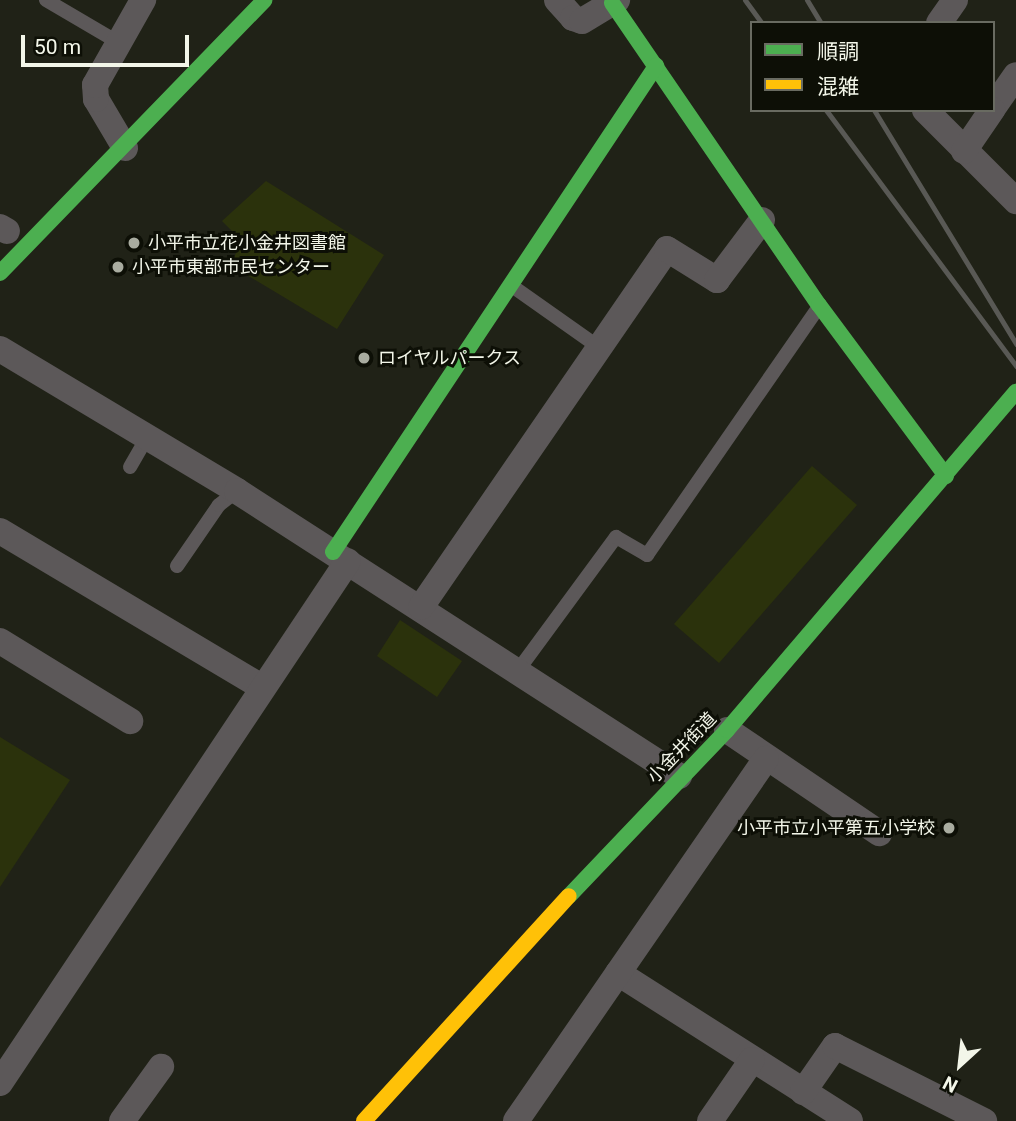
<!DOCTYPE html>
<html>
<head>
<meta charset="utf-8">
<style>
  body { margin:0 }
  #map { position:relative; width:1016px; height:1121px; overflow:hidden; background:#202217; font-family:Roboto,"Noto Sans JP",sans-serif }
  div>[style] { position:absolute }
  .green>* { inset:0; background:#2b320c }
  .lane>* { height:14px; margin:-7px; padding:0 7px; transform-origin:7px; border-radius:7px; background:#5c5859 }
  .street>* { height:26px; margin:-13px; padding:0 13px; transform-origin:13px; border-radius:13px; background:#5c5859 }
  .fast>* { height:16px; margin:-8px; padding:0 8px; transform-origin:8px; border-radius:8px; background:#4caf50 }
  .slow>* { height:16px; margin:-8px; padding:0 8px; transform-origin:8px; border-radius:8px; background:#ffc107 }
  .rail>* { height:5px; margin:-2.5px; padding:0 2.5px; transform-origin:2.5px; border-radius:2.5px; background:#595955 }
  .dots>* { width:19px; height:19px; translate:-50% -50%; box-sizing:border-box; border:4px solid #0d0f06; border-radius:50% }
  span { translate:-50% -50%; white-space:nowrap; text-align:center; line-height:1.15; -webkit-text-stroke:6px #0d0f06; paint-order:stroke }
  .poi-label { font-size:18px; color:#f3f6e9 }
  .left { translate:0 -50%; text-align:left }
  .right { translate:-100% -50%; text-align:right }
  .street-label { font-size:18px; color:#f3f6e9 }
  .legend { position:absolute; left:750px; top:21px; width:245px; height:91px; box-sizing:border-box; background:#0d0f06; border:2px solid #696b61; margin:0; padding:9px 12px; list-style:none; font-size:21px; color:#f3f6e9 }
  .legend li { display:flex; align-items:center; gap:14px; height:35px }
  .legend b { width:35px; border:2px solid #696b61 }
  .north { position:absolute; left:925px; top:1030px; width:70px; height:70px; -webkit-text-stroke:5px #0d0f06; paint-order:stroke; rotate:207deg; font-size:19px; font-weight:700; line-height:28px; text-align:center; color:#f3f6e9 }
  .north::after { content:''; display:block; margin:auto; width:24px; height:32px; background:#f3f6e9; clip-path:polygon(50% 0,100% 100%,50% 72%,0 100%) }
  .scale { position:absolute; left:21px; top:35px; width:168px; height:32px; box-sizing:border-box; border:4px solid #f3f6e9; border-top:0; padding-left:9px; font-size:21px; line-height:24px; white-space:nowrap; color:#f3f6e9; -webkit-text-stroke:5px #0d0f06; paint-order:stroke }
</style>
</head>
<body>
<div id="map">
  <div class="green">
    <div style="clip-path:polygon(266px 181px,384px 255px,337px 329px,230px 265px,242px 241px,222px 221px)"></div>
    <div style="clip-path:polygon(812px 466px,857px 505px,719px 663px,674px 624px)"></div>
    <div style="clip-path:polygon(400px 620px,462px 661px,437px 697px,377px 656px)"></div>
    <div style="clip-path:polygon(0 737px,70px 780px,0 887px)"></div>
  </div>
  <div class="lane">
    <div style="left:46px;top:0;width:81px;rotate:30.4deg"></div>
    <div style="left:512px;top:286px;width:108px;rotate:35.2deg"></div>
    <div style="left:130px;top:467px;width:34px;rotate:-60deg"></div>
    <div style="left:177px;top:566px;width:74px;rotate:-55.5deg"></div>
    <div style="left:219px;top:505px;width:23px;rotate:-38deg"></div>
    <div style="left:519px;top:669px;width:164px;rotate:-53.7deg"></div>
    <div style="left:616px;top:537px;width:36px;rotate:30deg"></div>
    <div style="left:647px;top:555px;width:302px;rotate:-55.3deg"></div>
  </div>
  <div class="street">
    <div style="left:557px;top:0;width:24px;rotate:48deg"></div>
    <div style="left:573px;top:18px;width:9px;rotate:18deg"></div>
    <div style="left:582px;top:21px;width:41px;rotate:-31deg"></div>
    <div style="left:939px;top:23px;width:28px;rotate:-55deg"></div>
    <div style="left:993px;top:108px;width:40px;rotate:-55.1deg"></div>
    <div style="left:925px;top:110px;width:129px;rotate:45deg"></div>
    <div style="left:125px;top:148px;width:57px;rotate:-120.6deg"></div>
    <div style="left:96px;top:99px;width:14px;rotate:-94deg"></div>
    <div style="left:95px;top:85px;width:98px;rotate:-60.5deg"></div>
    <div style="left:964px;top:151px;width:50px;rotate:-55.7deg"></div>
    <div style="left:0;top:227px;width:8px;rotate:30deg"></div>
    <div style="left:0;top:349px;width:276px;rotate:30.9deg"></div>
    <div style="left:237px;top:491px;width:526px;rotate:32.81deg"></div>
    <div style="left:0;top:531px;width:303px;rotate:30.8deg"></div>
    <div style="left:421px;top:607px;width:434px;rotate:-55.5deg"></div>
    <div style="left:667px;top:249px;width:59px;rotate:31.8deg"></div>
    <div style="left:717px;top:280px;width:75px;rotate:-53.1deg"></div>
    <div style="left:0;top:641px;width:153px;rotate:31.6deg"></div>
    <div style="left:727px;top:730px;width:184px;rotate:34.1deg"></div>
    <div style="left:618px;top:973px;width:275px;rotate:32.5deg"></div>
    <div style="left:0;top:1083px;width:627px;rotate:-56.31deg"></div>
    <div style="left:803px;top:1092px;width:56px;rotate:-55.2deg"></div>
    <div style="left:835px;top:1046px;width:167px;rotate:26.7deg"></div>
    <div style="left:122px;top:1121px;width:67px;rotate:-54.2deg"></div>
    <div style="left:516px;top:1121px;width:440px;rotate:-55.4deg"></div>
    <div style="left:710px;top:1121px;width:74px;rotate:-55.5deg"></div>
  </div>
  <div class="fast">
    <div style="left:612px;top:3px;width:366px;rotate:55.6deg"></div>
    <div style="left:819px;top:305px;width:213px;rotate:53.4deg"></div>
    <div style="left:0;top:273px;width:380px;rotate:-45.9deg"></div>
    <div style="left:333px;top:552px;width:584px;rotate:-56.39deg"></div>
    <div style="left:569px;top:896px;width:229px;rotate:-46.4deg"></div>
    <div style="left:727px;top:730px;width:445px;rotate:-49.5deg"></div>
  </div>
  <div class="slow">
    <div style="left:364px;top:1121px;width:304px;rotate:-47.7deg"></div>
  </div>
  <div class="rail">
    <div style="left:745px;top:0;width:29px;rotate:54deg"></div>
    <div style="left:807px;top:0;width:27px;rotate:59deg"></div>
    <div style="left:826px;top:110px;width:319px;rotate:53.4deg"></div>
    <div style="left:874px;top:110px;width:274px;rotate:58.7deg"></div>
  </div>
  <div class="dots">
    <div style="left:134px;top:243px;background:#a9aca0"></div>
    <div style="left:118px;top:267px;background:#a9aca0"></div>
    <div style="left:364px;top:358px;background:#a9aca0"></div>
    <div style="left:949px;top:828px;background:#a9aca0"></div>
  </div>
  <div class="poi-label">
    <span class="left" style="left:148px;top:243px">小平市立花小金井図書館</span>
    <span class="left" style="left:132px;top:267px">小平市東部市民センター</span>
    <span class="left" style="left:378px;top:358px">ロイヤルパークス</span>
    <span class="right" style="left:935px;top:828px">小平市立小平第五小学校</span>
  </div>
  <div class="street-label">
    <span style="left:682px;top:748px;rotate:-46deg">小金井街道</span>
  </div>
  <ul class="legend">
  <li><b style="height:9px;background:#4caf50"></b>順調</li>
  <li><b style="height:9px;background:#ffc107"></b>混雑</li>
  </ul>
  <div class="north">N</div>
  <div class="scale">50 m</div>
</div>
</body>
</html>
